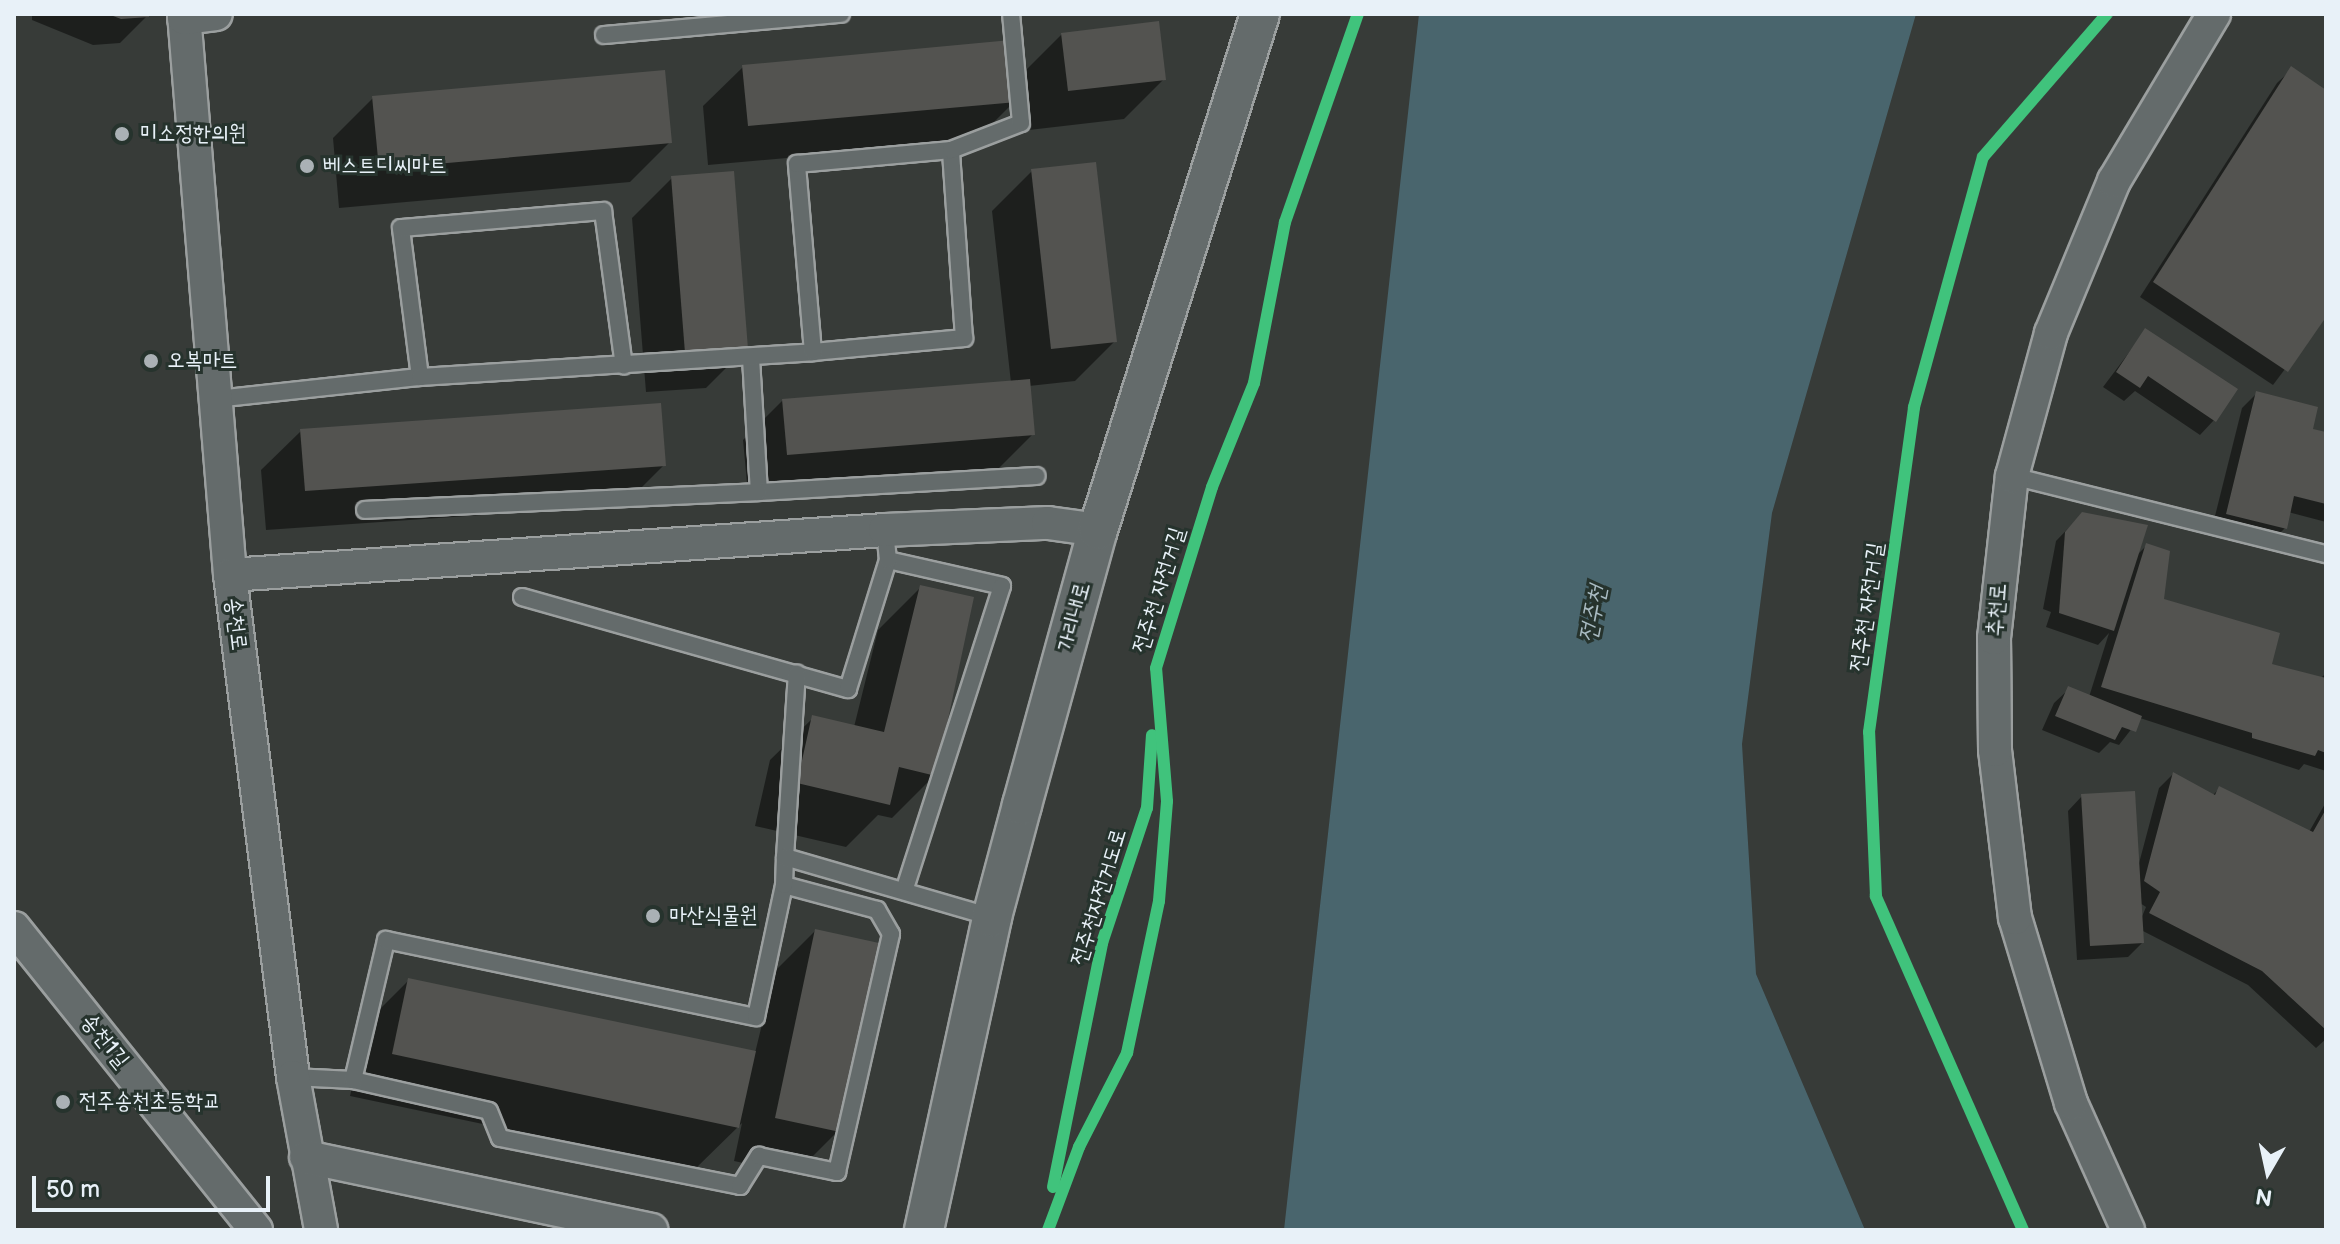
<!DOCTYPE html>
<html>
<head>
<meta charset="utf-8">
<style>
  body { margin:0 }
  #map { position:relative; width:2340px; height:1244px; overflow:hidden; background:#373b38; font-family:"Balsamiq Sans","Poor Story",sans-serif }
  div>[style] { position:absolute }
  .water>* { inset:0; background:#49656d }
  .shadow>* { inset:0; background:#0007 }
  .building>* { inset:0; background:#535350 }
  .roads { filter:drop-shadow(2px 0 #9b9f9f) drop-shadow(-2px 0 #9b9f9f) drop-shadow(0 2px #9b9f9f) drop-shadow(0 -2px #9b9f9f) }
  .service>* { height:16px; margin:-8px; padding:0 8px; transform-origin:8px; border-radius:8px; background:#646b6b }
  .minor>* { height:32px; margin:-16px; padding:0 16px; transform-origin:16px; border-radius:16px; background:#646b6b }
  .tertiary>* { height:38px; margin:-19px; padding:0 19px; transform-origin:19px; border-radius:19px; background:#646b6b }
  .cycleway>* { height:12px; margin:-6px; padding:0 6px; transform-origin:6px; border-radius:6px; background:#40c37c }
  .dots>* { width:22px; height:22px; translate:-50% -50%; box-sizing:border-box; border:4px solid #26332d; border-radius:50% }
  span { translate:-50% -50%; white-space:nowrap; text-align:center; line-height:1.15; -webkit-text-stroke:6px #26332d; paint-order:stroke }
  .poi-label { font-size:22px; color:#e8f1f8 }
  .left { translate:0 -50%; text-align:left }
  .street-label { font-size:22px; color:#e8f1f8 }
  .water-label { font-size:24px; color:#a9bbc2; font-style:italic }
  .frame { position:absolute; inset:0; border:16px solid #e8f1f8; pointer-events:none }
  .north { position:absolute; left:2228px; top:1132px; width:80px; height:80px; -webkit-text-stroke:6px #26332d; paint-order:stroke; rotate:189deg; font-size:22px; font-weight:700; line-height:32px; text-align:center; color:#e8f1f8 }
  .north::after { content:''; display:block; margin:auto; width:28px; height:36px; background:#e8f1f8; clip-path:polygon(50% 0,100% 100%,50% 72%,0 100%) }
  .scale { position:absolute; left:32px; top:1176px; width:238px; height:36px; box-sizing:border-box; border:4px solid #e8f1f8; border-top:0; padding-left:10px; font-size:24px; line-height:28px; white-space:nowrap; color:#e8f1f8; -webkit-text-stroke:6px #26332d; paint-order:stroke }
</style>
</head>
<body>
<div id="map">
  <div class="water">
    <div style="clip-path:polygon(1419px 14px,1916px 14px,1772px 513px,1742px 744px,1756px 974px,1865px 1230px,1284px 1230px)"></div>
  </div>
  <div class="shadow">
    <div style="clip-path:polygon(32px 14px,147px 14px,147px 16px,120px 43px,93px 45px,32px 20px)"></div>
    <div style="clip-path:polygon(1062px 34px,1164px 79px,1124px 119px,1029px 130px,1022px 74px)"></div>
    <div style="clip-path:polygon(743px 67px,1015px 101px,975px 141px,708px 165px,703px 106px)"></div>
    <div style="clip-path:polygon(2292px 69px,2326px 92px,2326px 314px,2273px 385px,2140px 297px,2277px 83px)"></div>
    <div style="clip-path:polygon(373px 98px,670px 142px,630px 182px,339px 208px,333px 138px)"></div>
    <div style="clip-path:polygon(1032px 171px,1114px 342px,1075px 381px,1029px 386px,1033px 434px,993px 474px,748px 494px,743px 440px,783px 400px,1011px 383px,992px 211px)"></div>
    <div style="clip-path:polygon(672px 178px,746px 348px,706px 388px,646px 392px,632px 218px)"></div>
    <div style="clip-path:polygon(2146px 330px,2214px 420px,2200px 435px,2135px 391px,2124px 401px,2103px 387px)"></div>
    <div style="clip-path:polygon(2257px 393px,2310px 430px,2326px 434px,2326px 522px,2288px 512px,2285px 528px,2270px 543px,2212px 528px,2242px 408px)"></div>
    <div style="clip-path:polygon(301px 431px,664px 465px,624px 505px,266px 530px,261px 470px)"></div>
    <div style="clip-path:polygon(2082px 514px,2136px 556px,2147px 545px,2162px 601px,2269px 665px,2320px 679px,2326px 673px,2326px 771px,2304px 764px,2299px 770px,2140px 718px,2119px 745px,2110px 742px,2099px 753px,2042px 730px,2054px 703px,2069px 689px,2089px 697px,2109px 633px,2098px 645px,2046px 627px,2051px 612px,2043px 609px,2056px 541px)"></div>
    <div style="clip-path:polygon(920px 588px,935px 775px,892px 818px,878px 815px,846px 847px,755px 826px,770px 760px,813px 718px,854px 727px,878px 630px)"></div>
    <div style="clip-path:polygon(evenodd,2173px 774px,2212px 796px,2220px 788px,2309px 832px,2326px 802px,2326px 1039px,2316px 1048px,2248px 985px,2141px 930px,2142px 943px,2128px 957px,2077px 960px,2068px 811px,2082px 796px,2138px 867px,2159px 788px,2173px 774px,2140px 903px,2146px 907px,2141px 919px,2140px 903px)"></div>
    <div style="clip-path:polygon(815px 931px,838px 1131px,795px 1174px,734px 1161px,742px 1123px,695px 1169px,350px 1096px,366px 1023px,409px 980px,755px 1053px,775px 971px)"></div>
  </div>
  <div class="building">
    <div style="clip-path:polygon(108px 14px,149px 14px,149px 17px,121px 19px)"></div>
    <div style="clip-path:polygon(1159px 21px,1166px 80px,1068px 91px,1061px 33px)"></div>
    <div style="clip-path:polygon(1011px 40px,1017px 102px,748px 126px,742px 65px)"></div>
    <div style="clip-path:polygon(2291px 66px,2326px 90px,2326px 317px,2288px 372px,2153px 282px)"></div>
    <div style="clip-path:polygon(665px 70px,672px 143px,379px 169px,372px 96px)"></div>
    <div style="clip-path:polygon(1096px 162px,1117px 342px,1051px 349px,1031px 169px)"></div>
    <div style="clip-path:polygon(734px 171px,748px 349px,685px 353px,671px 176px)"></div>
    <div style="clip-path:polygon(2145px 328px,2238px 389px,2216px 422px,2148px 376px,2140px 388px,2116px 372px)"></div>
    <div style="clip-path:polygon(1030px 379px,1035px 435px,787px 455px,782px 399px)"></div>
    <div style="clip-path:polygon(2256px 391px,2318px 407px,2313px 429px,2326px 432px,2326px 504px,2294px 496px,2287px 529px,2226px 514px)"></div>
    <div style="clip-path:polygon(661px 403px,666px 466px,305px 491px,300px 429px)"></div>
    <div style="clip-path:polygon(2082px 512px,2148px 525px,2114px 631px,2059px 613px,2065px 532px)"></div>
    <div style="clip-path:polygon(2146px 543px,2170px 551px,2164px 599px,2280px 633px,2272px 664px,2326px 678px,2326px 753px,2318px 750px,2315px 756px,2252px 738px,2252px 733px,2101px 687px)"></div>
    <div style="clip-path:polygon(920px 585px,974px 597px,936px 776px,899px 767px,890px 805px,797px 783px,812px 715px,884px 732px)"></div>
    <div style="clip-path:polygon(2068px 686px,2142px 716px,2136px 732px,2122px 727px,2115px 740px,2055px 716px)"></div>
    <div style="clip-path:polygon(2173px 772px,2215px 795px,2219px 786px,2313px 832px,2326px 809px,2326px 1030px,2262px 971px,2149px 913px,2160px 892px,2144px 881px)"></div>
    <div style="clip-path:polygon(2135px 791px,2144px 943px,2090px 946px,2081px 794px)"></div>
    <div style="clip-path:polygon(815px 929px,879px 943px,840px 1132px,775px 1118px)"></div>
    <div style="clip-path:polygon(408px 978px,756px 1051px,739px 1128px,392px 1054px)"></div>
  </div>
  <div class="roads">
    <div class="service">
      <div style="left:604px;top:35px;width:238px;rotate:-5.1deg"></div>
      <div style="left:813px;top:352px;width:152px;rotate:-5.3deg"></div>
      <div style="left:964px;top:338px;width:188px;rotate:-94deg"></div>
      <div style="left:751px;top:358px;width:134px;rotate:86.6deg"></div>
      <div style="left:759px;top:492px;width:278px;rotate:-3.3deg"></div>
      <div style="left:420px;top:377px;width:150px;rotate:-97.3deg"></div>
      <div style="left:401px;top:228px;width:203px;rotate:-4.8deg"></div>
      <div style="left:603px;top:211px;width:156px;rotate:82.3deg"></div>
      <div style="left:216px;top:399px;width:205px;rotate:-6.2deg"></div>
      <div style="left:420px;top:377px;width:394px;rotate:-3.6deg"></div>
      <div style="left:813px;top:352px;width:189px;rotate:-94.9deg"></div>
      <div style="left:797px;top:164px;width:155px;rotate:-5.2deg"></div>
      <div style="left:951px;top:150px;width:75px;rotate:-21.1deg"></div>
      <div style="left:1021px;top:123px;width:109px;rotate:-95.2deg"></div>
      <div style="left:2012px;top:476px;width:324px;rotate:14deg"></div>
      <div style="left:365px;top:510px;width:394px;rotate:-2.6deg"></div>
      <div style="left:888px;top:560px;width:117px;rotate:12.8deg"></div>
      <div style="left:1002px;top:586px;width:318px;rotate:107.8deg"></div>
      <div style="left:522px;top:597px;width:339px;rotate:15.8deg"></div>
      <div style="left:848px;top:689px;width:135px;rotate:-72.8deg"></div>
      <div style="left:888px;top:560px;width:30px;rotate:-96deg"></div>
      <div style="left:785px;top:857px;width:184px;rotate:-86.3deg"></div>
      <div style="left:293px;top:1077px;width:60px;rotate:2.9deg"></div>
      <div style="left:353px;top:1080px;width:139px;rotate:12.8deg"></div>
      <div style="left:489px;top:1111px;width:29px;rotate:68deg"></div>
      <div style="left:500px;top:1138px;width:245px;rotate:11.3deg"></div>
      <div style="left:740px;top:1186px;width:36px;rotate:-58deg"></div>
      <div style="left:759px;top:1156px;width:80px;rotate:11.6deg"></div>
      <div style="left:837px;top:1172px;width:244px;rotate:-77.2deg"></div>
      <div style="left:891px;top:934px;width:28px;rotate:-120deg"></div>
      <div style="left:877px;top:910px;width:96px;rotate:-165deg"></div>
      <div style="left:353px;top:1080px;width:144px;rotate:-76.7deg"></div>
      <div style="left:386px;top:940px;width:378px;rotate:11.8deg"></div>
      <div style="left:756px;top:1017px;width:135px;rotate:-78deg"></div>
      <div style="left:784px;top:885px;width:28px;rotate:-88deg"></div>
      <div style="left:785px;top:857px;width:216px;rotate:16.2deg"></div>
    </div>
    <div class="minor">
      <div style="left:184px;top:14px;width:563px;rotate:85.31deg"></div>
      <div style="left:230px;top:575px;width:506px;rotate:82.85deg"></div>
      <div style="left:293px;top:1077px;width:156px;rotate:79.6deg"></div>
      <div style="left:184px;top:18px;width:32px;rotate:-7deg"></div>
      <div style="left:230px;top:575px;width:657px;rotate:-3.93deg"></div>
      <div style="left:885px;top:530px;width:163px;rotate:-2.5deg"></div>
      <div style="left:1048px;top:523px;width:50px;rotate:8deg"></div>
      <div style="left:14px;top:928px;width:387px;rotate:51.3deg"></div>
      <div style="left:306px;top:1157px;width:353px;rotate:11.9deg"></div>
      <div style="left:2128px;top:1230px;width:139px;rotate:-114.2deg"></div>
      <div style="left:2071px;top:1103px;width:193px;rotate:-106.8deg"></div>
      <div style="left:2015px;top:918px;width:169px;rotate:-96.8deg"></div>
      <div style="left:1995px;top:750px;width:112px;rotate:-90.5deg"></div>
      <div style="left:1994px;top:638px;width:163px;rotate:-83.7deg"></div>
      <div style="left:2012px;top:476px;width:148px;rotate:-74.7deg"></div>
      <div style="left:2051px;top:333px;width:165px;rotate:-67.5deg"></div>
      <div style="left:2114px;top:181px;width:195px;rotate:-59.1deg"></div>
    </div>
    <div class="tertiary">
      <div style="left:924px;top:1230px;width:320px;rotate:-77.7deg"></div>
      <div style="left:992px;top:917px;width:116px;rotate:-75deg"></div>
      <div style="left:1022px;top:805px;width:285px;rotate:-74.6deg"></div>
      <div style="left:1098px;top:530px;width:541px;rotate:-72.57deg"></div>
    </div>
  </div>
  <div class="cycleway">
    <div style="left:1053px;top:1187px;width:249px;rotate:-78.6deg"></div>
    <div style="left:1102px;top:943px;width:142px;rotate:-71.6deg"></div>
    <div style="left:1147px;top:808px;width:73px;rotate:-86.1deg"></div>
    <div style="left:1048px;top:1230px;width:89px;rotate:-69.5deg"></div>
    <div style="left:1079px;top:1147px;width:106px;rotate:-62.9deg"></div>
    <div style="left:1127px;top:1053px;width:155px;rotate:-78.1deg"></div>
    <div style="left:1159px;top:901px;width:100px;rotate:-85.4deg"></div>
    <div style="left:1167px;top:801px;width:133px;rotate:-94.7deg"></div>
    <div style="left:1156px;top:668px;width:189px;rotate:-72.8deg"></div>
    <div style="left:1212px;top:487px;width:112px;rotate:-68deg"></div>
    <div style="left:1254px;top:383px;width:164px;rotate:-79.1deg"></div>
    <div style="left:1285px;top:222px;width:220px;rotate:-70.7deg"></div>
    <div style="left:2023px;top:1230px;width:365px;rotate:-113.8deg"></div>
    <div style="left:1876px;top:896px;width:164px;rotate:-92.4deg"></div>
    <div style="left:1869px;top:732px;width:328px;rotate:-82.1deg"></div>
    <div style="left:1914px;top:407px;width:259px;rotate:-74.6deg"></div>
    <div style="left:1983px;top:157px;width:189px;rotate:-49.1deg"></div>
  </div>
  <div class="dots">
    <div style="left:122px;top:134px;background:#aab1b5"></div>
    <div style="left:307px;top:166px;background:#aab1b5"></div>
    <div style="left:151px;top:361px;background:#aab1b5"></div>
    <div style="left:653px;top:916px;background:#aab1b5"></div>
    <div style="left:63px;top:1102px;background:#aab1b5"></div>
  </div>
  <div class="poi-label">
    <span class="left" style="left:140px;top:134px">미소정한의원</span>
    <span class="left" style="left:323px;top:166px">베스트디씨마트</span>
    <span class="left" style="left:167px;top:361px">오복마트</span>
    <span class="left" style="left:669px;top:916px">마산식물원</span>
    <span class="left" style="left:79px;top:1102px">전주송천초등학교</span>
  </div>
  <div class="street-label">
    <span style="left:1159px;top:590px;rotate:-73deg">전주천 자전거길</span>
    <span style="left:1867px;top:607px;rotate:-82deg">전주천 자전거길</span>
    <span style="left:1997px;top:610px;rotate:-86deg">추천로</span>
    <span style="left:1074px;top:617px;rotate:-75deg">가리내로</span>
    <span style="left:236px;top:624px;rotate:83deg">송천로</span>
    <span style="left:1099px;top:897px;rotate:-73deg">전주천자전거도로</span>
    <span style="left:105px;top:1041px;rotate:51deg">송천1길</span>
  </div>
  <div class="water-label">
    <span style="left:1593px;top:614px;rotate:-79deg">전주천</span>
  </div>
  <div class="frame"></div>
  <div class="north">N</div>
  <div class="scale">50 m</div>
</div>
</body>
</html>
